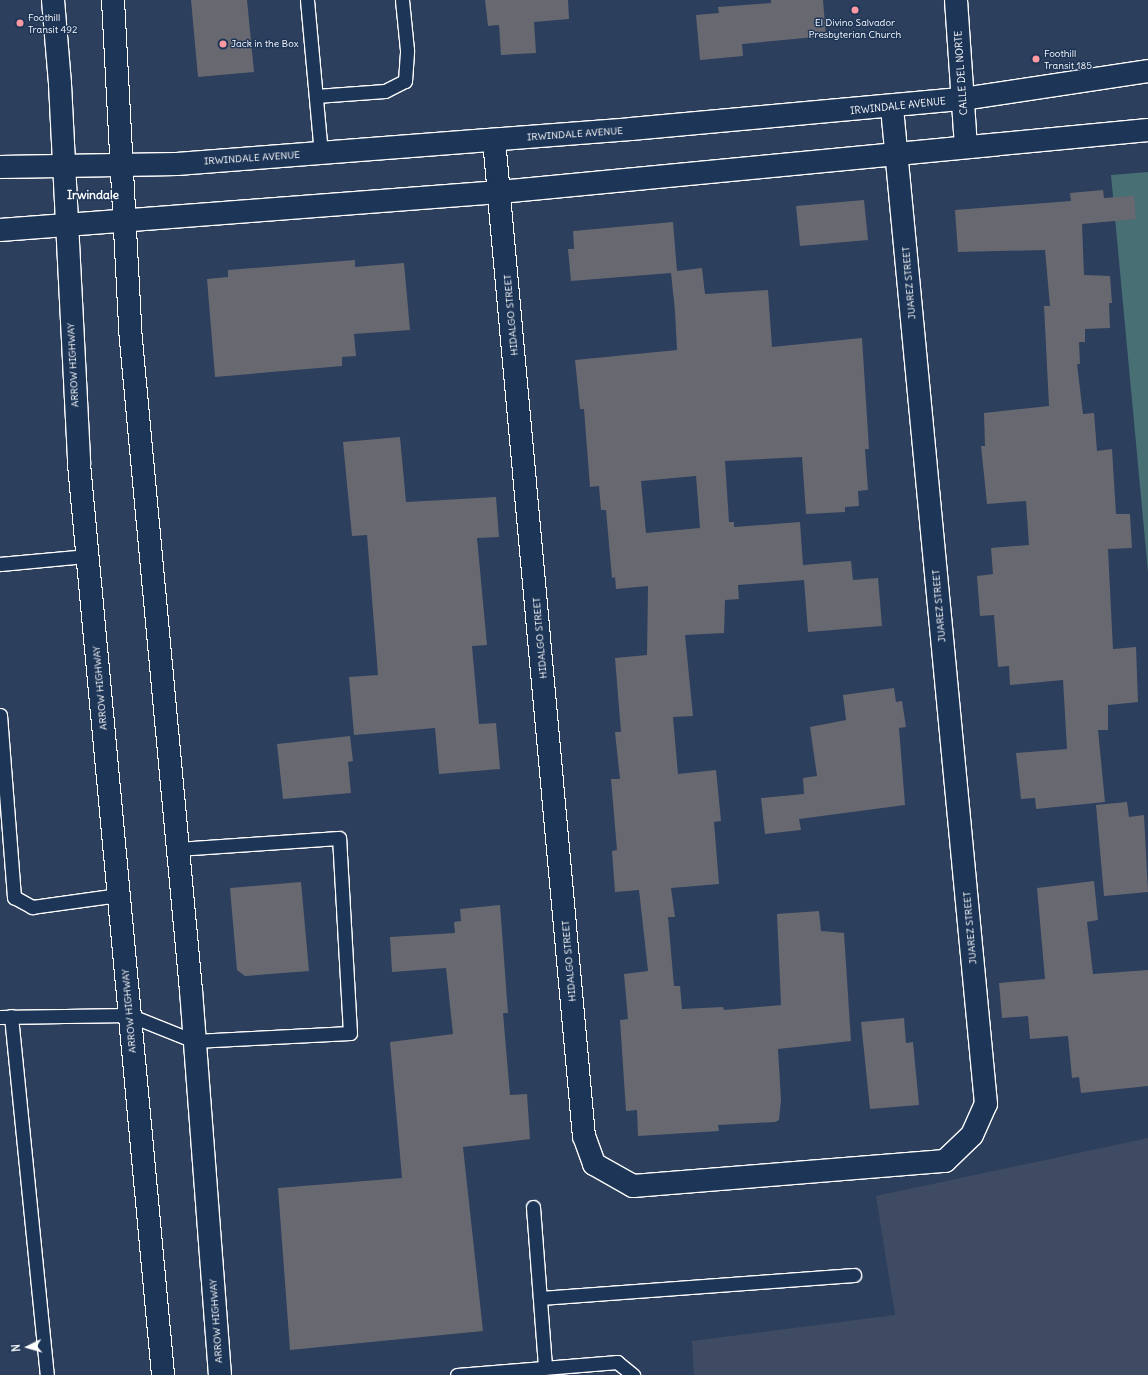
<!DOCTYPE html>
<html>
<head>
<meta charset="utf-8">
<style>
  body { margin:0 }
  #map { position:relative; width:1148px; height:1375px; overflow:hidden; background:#2c3f5c; font-family:Delius,sans-serif }
  div>[style] { position:absolute }
  .built>* { inset:0; background:#3e4b62 }
  .green>* { inset:0; background:#476f74 }
  .building>* { inset:0; background:#686871 }
  .roads { filter:drop-shadow(1px 0 #fff) drop-shadow(-1px 0 #fff) drop-shadow(0 1px #fff) drop-shadow(0 -1px #fff) }
  .service>* { height:13px; margin:-6.5px; padding:0 6.5px; transform-origin:6.5px; border-radius:6.5px; background:#1d3557 }
  .minor>* { height:22px; margin:-11px; padding:0 11px; transform-origin:11px; border-radius:11px; background:#1d3557 }
  .primary>* { height:22px; margin:-11px; padding:0 11px; transform-origin:11px; border-radius:11px; background:#1d3557 }
  .dots>* { width:11px; height:11px; translate:-50% -50%; box-sizing:border-box; border:2px solid #1d3557; border-radius:50% }
  span { translate:-50% -50%; white-space:nowrap; text-align:center; line-height:1.15; -webkit-text-stroke:3px #1d3557; paint-order:stroke }
  .poi-label { font-size:10px; color:#fff }
  .left { translate:0 -50%; text-align:left }
  .street-label { font-size:10px; color:#fff }
  .quarter-label { font-size:12px; color:#fff; font-weight:700 }
  .north { position:absolute; left:8px; top:1327px; width:40px; height:40px; -webkit-text-stroke:3px #1d3557; paint-order:stroke; rotate:265deg; font-size:11px; font-weight:700; line-height:16px; text-align:center; color:#fff }
  .north::after { content:''; display:block; margin:auto; width:14px; height:18px; background:#fff; clip-path:polygon(50% 0,100% 100%,50% 72%,0 100%) }
</style>
</head>
<body>
<div id="map">
  <div class="built">
    <div style="clip-path:polygon(1148px 1138px,1148px 1375px,694px 1375px,692px 1341px,895px 1315px,876px 1196px)"></div>
  </div>
  <div class="green">
    <div style="clip-path:polygon(1148px 172px,1148px 572px,1111px 175px)"></div>
  </div>
  <div class="building">
    <div style="clip-path:polygon(191px 0,247px 0,254px 72px,198px 77px)"></div>
    <div style="clip-path:polygon(485px 0,568px 0,569px 19px,534px 22px,536px 53px,501px 55px,499px 25px,488px 26px)"></div>
    <div style="clip-path:polygon(771px 0,823px 0,826px 36px,742px 44px,743px 56px,700px 60px,696px 15px,719px 13px,718px 7px,771px 3px)"></div>
    <div style="clip-path:polygon(1103px 190px,1104px 198px,1134px 196px,1136px 219px,1082px 224px,1084px 275px,1110px 276px,1112px 303px,1109px 303px,1110px 328px,1085px 329px,1085px 342px,1079px 342px,1080px 364px,1077px 364px,1083px 414px,1094px 413px,1097px 451px,1112px 449px,1116px 514px,1130px 514px,1132px 548px,1108px 549px,1113px 649px,1136px 647px,1138px 702px,1108px 705px,1108px 730px,1098px 730px,1105px 802px,1036px 809px,1035px 798px,1021px 799px,1016px 753px,1067px 749px,1063px 680px,1010px 685px,1009px 666px,998px 667px,994px 615px,980px 616px,977px 576px,993px 574px,991px 548px,1029px 545px,1026px 501px,987px 504px,981px 446px,985px 446px,984px 413px,1049px 406px,1044px 306px,1050px 306px,1045px 250px,958px 252px,955px 210px,1071px 201px,1070px 193px)"></div>
    <div style="clip-path:polygon(864px 200px,868px 240px,800px 246px,796px 206px)"></div>
    <div style="clip-path:polygon(evenodd,673px 222px,677px 271px,702px 268px,705px 294px,768px 290px,772px 347px,862px 338px,869px 449px,865px 449px,868px 490px,858px 491px,859px 506px,845px 507px,845px 512px,806px 514px,802px 457px,725px 461px,729px 522px,734px 522px,734px 527px,800px 522px,803px 565px,851px 561px,853px 580px,878px 578px,882px 626px,808px 632px,804px 580px,738px 585px,739px 599px,725px 600px,724px 633px,685px 635px,693px 716px,673px 717px,678px 774px,716px 770px,721px 821px,714px 822px,719px 884px,671px 888px,675px 917px,668px 917px,674px 986px,680px 986px,682px 1009px,723px 1007px,724px 1010px,781px 1005px,777px 914px,819px 911px,821px 931px,844px 933px,851px 1041px,778px 1049px,781px 1100px,779px 1120px,775px 1122px,718px 1125px,719px 1131px,638px 1136px,637px 1110px,626px 1111px,620px 1020px,628px 1019px,624px 974px,648px 971px,639px 890px,615px 892px,612px 851px,617px 850px,611px 779px,620px 779px,615px 732px,621px 732px,615px 658px,647px 655px,648px 586px,616px 589px,615px 577px,612px 578px,606px 510px,601px 510px,599px 486px,590px 487px,584px 409px,580px 409px,575px 360px,677px 350px,675px 311px,671px 273px,571px 281px,568px 249px,574px 249px,573px 231px,673px 222px,696px 476px,700px 528px,646px 533px,641px 481px,696px 476px)"></div>
    <div style="clip-path:polygon(355px 260px,355px 267px,404px 263px,410px 330px,354px 334px,356px 356px,342px 357px,342px 366px,215px 377px,207px 279px,228px 277px,228px 270px)"></div>
    <div style="clip-path:polygon(400px 437px,406px 502px,496px 497px,499px 537px,477px 538px,487px 645px,472px 646px,479px 724px,496px 723px,500px 769px,439px 774px,435px 728px,354px 735px,349px 677px,378px 675px,367px 535px,352px 536px,343px 442px)"></div>
    <div style="clip-path:polygon(894px 688px,896px 702px,902px 701px,906px 727px,899px 728px,905px 805px,799px 819px,801px 830px,765px 834px,761px 798px,804px 794px,803px 778px,817px 776px,810px 727px,846px 720px,843px 695px)"></div>
    <div style="clip-path:polygon(350px 736px,353px 761px,348px 762px,351px 793px,283px 799px,277px 744px)"></div>
    <div style="clip-path:polygon(1127px 802px,1129px 817px,1144px 815px,1148px 892px,1104px 896px,1096px 805px)"></div>
    <div style="clip-path:polygon(1094px 881px,1098px 920px,1087px 922px,1093px 974px,1148px 970px,1148px 1086px,1081px 1093px,1079px 1077px,1072px 1078px,1068px 1036px,1030px 1039px,1028px 1016px,1002px 1018px,999px 983px,1045px 979px,1037px 888px)"></div>
    <div style="clip-path:polygon(301px 882px,309px 971px,245px 976px,237px 970px,230px 888px)"></div>
    <div style="clip-path:polygon(500px 905px,508px 1013px,503px 1013px,510px 1095px,527px 1094px,530px 1139px,463px 1147px,483px 1331px,290px 1350px,278px 1188px,402px 1178px,390px 1042px,453px 1034px,446px 968px,392px 972px,390px 937px,455px 933px,454px 922px,461px 921px,460px 909px)"></div>
    <div style="clip-path:polygon(904px 1018px,906px 1043px,913px 1042px,919px 1105px,870px 1109px,861px 1022px)"></div>
  </div>
  <div class="roads">
    <div class="service">
      <div style="left:307px;top:0;width:154px;rotate:84.8deg"></div>
      <div style="left:316px;top:96px;width:69px;rotate:-4.1deg"></div>
      <div style="left:385px;top:91px;width:22px;rotate:-27deg"></div>
      <div style="left:405px;top:81px;width:31px;rotate:-86deg"></div>
      <div style="left:407px;top:50px;width:50px;rotate:-95.7deg"></div>
      <div style="left:0;top:564px;width:87px;rotate:-5.3deg"></div>
      <div style="left:0;top:715px;width:183px;rotate:85.6deg"></div>
      <div style="left:14px;top:897px;width:21px;rotate:29deg"></div>
      <div style="left:32px;top:907px;width:88px;rotate:-7.9deg"></div>
      <div style="left:11px;top:1016px;width:361px;rotate:84.3deg"></div>
      <div style="left:0;top:1017px;width:129px;rotate:-0.9deg"></div>
      <div style="left:129px;top:1015px;width:70px;rotate:21.8deg"></div>
      <div style="left:194px;top:1041px;width:156px;rotate:-2.9deg"></div>
      <div style="left:350px;top:1033px;width:195px;rotate:-93.2deg"></div>
      <div style="left:339px;top:838px;width:163px;rotate:176.1deg"></div>
      <div style="left:533px;top:1207px;width:161px;rotate:85.7deg"></div>
      <div style="left:540px;top:1298px;width:315px;rotate:-4.2deg"></div>
      <div style="left:457px;top:1375px;width:161px;rotate:-4.6deg"></div>
      <div style="left:617px;top:1362px;width:21px;rotate:39deg"></div>
    </div>
    <div class="minor">
      <div style="left:956px;top:0;width:147px;rotate:86.1deg"></div>
      <div style="left:494px;top:140px;width:1000px;rotate:84.84deg"></div>
      <div style="left:584px;top:1136px;width:30px;rotate:70deg"></div>
      <div style="left:594px;top:1164px;width:45px;rotate:29.4deg"></div>
      <div style="left:633px;top:1186px;width:313px;rotate:-4.6deg"></div>
      <div style="left:945px;top:1161px;width:37px;rotate:-44deg"></div>
      <div style="left:972px;top:1135px;width:34px;rotate:-66deg"></div>
      <div style="left:986px;top:1104px;width:1001px;rotate:-95.39deg"></div>
    </div>
    <div class="primary">
      <div style="left:53px;top:0;width:84px;rotate:85.2deg"></div>
      <div style="left:60px;top:84px;width:380px;rotate:87.1deg"></div>
      <div style="left:79px;top:464px;width:915px;rotate:84.73deg"></div>
      <div style="left:113px;top:0;width:340px;rotate:87deg"></div>
      <div style="left:131px;top:340px;width:653px;rotate:84.73deg"></div>
      <div style="left:191px;top:990px;width:386px;rotate:85.7deg"></div>
      <div style="left:0;top:167px;width:177px;rotate:-1deg"></div>
      <div style="left:177px;top:164px;width:455px;rotate:-4.4deg"></div>
      <div style="left:631px;top:129px;width:333px;rotate:-5.2deg"></div>
      <div style="left:963px;top:99px;width:187px;rotate:-8.6deg"></div>
      <div style="left:0;top:230px;width:501px;rotate:-4.35deg"></div>
      <div style="left:500px;top:192px;width:651px;rotate:-5.47deg"></div>
    </div>
  </div>
  <div class="dots">
    <div style="left:855px;top:10px;background:#ff9aa2"></div>
    <div style="left:20px;top:23px;background:#ff9aa2"></div>
    <div style="left:223px;top:44px;background:#ff9aa2"></div>
    <div style="left:1036px;top:59px;background:#ff9aa2"></div>
  </div>
  <div class="poi-label">
    <span class="left" style="left:28px;top:23px">Foothill<br>Transit 492</span>
    <span style="left:855px;top:28px">El Divino Salvador<br>Presbyterian Church</span>
    <span class="left" style="left:231px;top:44px">Jack in the Box</span>
    <span class="left" style="left:1044px;top:59px">Foothill<br>Transit 185</span>
  </div>
  <div class="street-label">
    <span style="left:961px;top:73px;rotate:-94deg">CALLE DEL NORTE</span>
    <span style="left:898px;top:106px;rotate:-6deg">IRWINDALE AVENUE</span>
    <span style="left:575px;top:134px;rotate:-4deg">IRWINDALE AVENUE</span>
    <span style="left:252px;top:158px;rotate:-4deg">IRWINDALE AVENUE</span>
    <span style="left:909px;top:283px;rotate:-95deg">JUAREZ STREET</span>
    <span style="left:511px;top:315px;rotate:-95deg">HIDALGO STREET</span>
    <span style="left:73px;top:365px;rotate:-93deg">ARROW HIGHWAY</span>
    <span style="left:939px;top:606px;rotate:-95deg">JUAREZ STREET</span>
    <span style="left:540px;top:638px;rotate:-95deg">HIDALGO STREET</span>
    <span style="left:100px;top:688px;rotate:-95deg">ARROW HIGHWAY</span>
    <span style="left:970px;top:928px;rotate:-95deg">JUAREZ STREET</span>
    <span style="left:569px;top:961px;rotate:-95deg">HIDALGO STREET</span>
    <span style="left:129px;top:1011px;rotate:-95deg">ARROW HIGHWAY</span>
    <span style="left:216px;top:1321px;rotate:-94deg">ARROW HIGHWAY</span>
  </div>
  <div class="quarter-label">
    <span style="left:93px;top:195px">Irwindale</span>
  </div>
  <div class="north">N</div>
</div>
</body>
</html>
